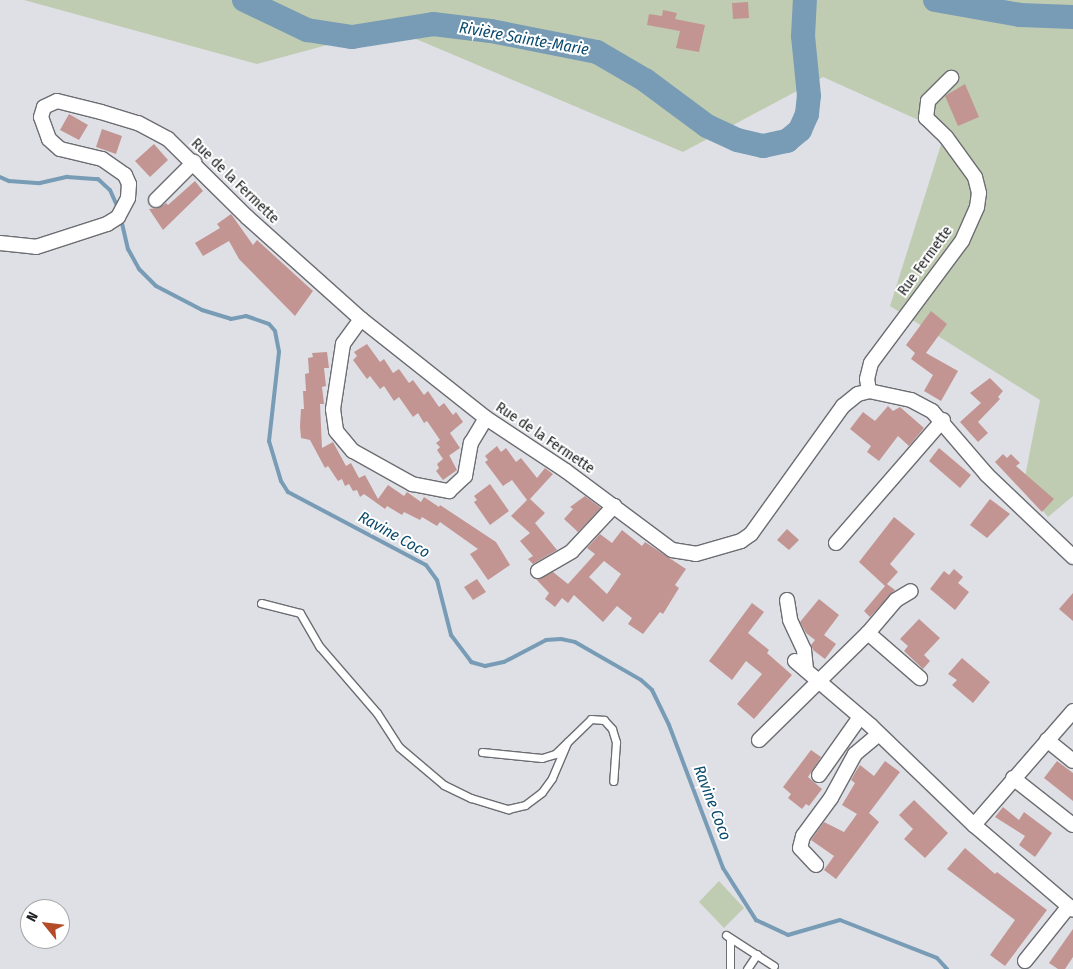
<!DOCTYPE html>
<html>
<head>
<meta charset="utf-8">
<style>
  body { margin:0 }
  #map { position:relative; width:1073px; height:969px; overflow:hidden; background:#dee0e6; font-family:"Fira Sans Condensed",sans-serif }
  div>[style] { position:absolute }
  .green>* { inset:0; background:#c0ccb2 }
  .stream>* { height:4px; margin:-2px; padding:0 2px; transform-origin:2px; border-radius:2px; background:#789cb5 }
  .river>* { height:24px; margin:-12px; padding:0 12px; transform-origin:12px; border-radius:12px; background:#789cb5 }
  .building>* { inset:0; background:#c29592 }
  .roads { filter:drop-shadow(1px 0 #6c6d72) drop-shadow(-1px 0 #6c6d72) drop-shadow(0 1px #6c6d72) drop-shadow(0 -1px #6c6d72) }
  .service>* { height:7px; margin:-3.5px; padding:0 3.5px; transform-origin:3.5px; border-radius:3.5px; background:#fff }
  .minor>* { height:14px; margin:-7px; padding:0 7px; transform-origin:7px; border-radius:7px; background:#fff }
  span { translate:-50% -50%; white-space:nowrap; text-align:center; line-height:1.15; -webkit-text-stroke:4px #fff; paint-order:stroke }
  .street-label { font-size:15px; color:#222325 }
  .water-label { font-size:16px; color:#094a6d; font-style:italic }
  .north { position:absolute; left:20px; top:899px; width:50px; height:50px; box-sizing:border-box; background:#fff; border:1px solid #a7a7a8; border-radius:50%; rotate:299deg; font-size:14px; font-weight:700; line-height:20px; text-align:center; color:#222325 }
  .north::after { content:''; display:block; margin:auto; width:18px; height:22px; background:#b44c29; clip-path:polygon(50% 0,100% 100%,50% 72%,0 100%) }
</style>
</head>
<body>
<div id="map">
  <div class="green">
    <div style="clip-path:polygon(24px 0,1073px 0,1073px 496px,1048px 517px,1023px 487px,1040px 400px,890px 306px,945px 132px,823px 77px,683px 152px,390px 28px,257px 64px)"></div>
    <div style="clip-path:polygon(719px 881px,744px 908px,724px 928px,699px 902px)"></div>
  </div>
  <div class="stream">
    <div style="left:0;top:177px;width:10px;rotate:24deg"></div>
    <div style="left:9px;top:181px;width:31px;rotate:4deg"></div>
    <div style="left:40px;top:183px;width:28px;rotate:-13deg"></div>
    <div style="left:67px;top:177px;width:31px;rotate:4deg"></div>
    <div style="left:98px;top:179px;width:16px;rotate:43deg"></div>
    <div style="left:110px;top:190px;width:20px;rotate:66deg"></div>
    <div style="left:121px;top:219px;width:31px;rotate:77deg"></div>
    <div style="left:128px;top:249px;width:23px;rotate:61deg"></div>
    <div style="left:139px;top:269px;width:24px;rotate:45deg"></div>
    <div style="left:156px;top:286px;width:52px;rotate:27.6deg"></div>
    <div style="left:202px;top:310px;width:30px;rotate:17deg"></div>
    <div style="left:231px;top:319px;width:15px;rotate:-11deg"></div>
    <div style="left:246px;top:316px;width:24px;rotate:19deg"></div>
    <div style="left:269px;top:324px;width:9px;rotate:49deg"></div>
    <div style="left:275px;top:331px;width:21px;rotate:79deg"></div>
    <div style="left:279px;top:352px;width:90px;rotate:96.4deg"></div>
    <div style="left:269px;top:441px;width:42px;rotate:73.3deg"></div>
    <div style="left:281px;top:481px;width:13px;rotate:58deg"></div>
    <div style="left:288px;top:492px;width:156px;rotate:27.9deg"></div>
    <div style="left:426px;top:565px;width:19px;rotate:54deg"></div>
    <div style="left:437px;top:580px;width:57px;rotate:75.7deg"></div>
    <div style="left:451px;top:635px;width:34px;rotate:53deg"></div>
    <div style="left:471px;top:662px;width:15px;rotate:16deg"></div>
    <div style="left:485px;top:666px;width:19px;rotate:-12deg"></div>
    <div style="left:504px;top:662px;width:47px;rotate:-27.6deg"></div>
    <div style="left:546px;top:640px;width:15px;rotate:-4deg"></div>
    <div style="left:561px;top:639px;width:14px;rotate:12deg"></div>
    <div style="left:575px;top:642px;width:76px;rotate:29.9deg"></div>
    <div style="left:641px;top:680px;width:15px;rotate:42deg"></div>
    <div style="left:652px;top:690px;width:39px;rotate:64deg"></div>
    <div style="left:669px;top:725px;width:153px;rotate:69.3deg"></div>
    <div style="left:723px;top:868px;width:62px;rotate:57.6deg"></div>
    <div style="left:756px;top:920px;width:35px;rotate:25deg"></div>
    <div style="left:788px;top:935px;width:54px;rotate:-16.1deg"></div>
    <div style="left:840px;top:920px;width:104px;rotate:21.4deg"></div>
    <div style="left:937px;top:958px;width:15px;rotate:48deg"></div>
  </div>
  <div class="river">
    <div style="left:244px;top:0;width:70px;rotate:25.5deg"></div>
    <div style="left:307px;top:30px;width:46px;rotate:8.8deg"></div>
    <div style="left:352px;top:37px;width:82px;rotate:-9.1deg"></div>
    <div style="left:433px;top:24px;width:58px;rotate:6.9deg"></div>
    <div style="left:491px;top:31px;width:108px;rotate:11.2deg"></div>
    <div style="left:597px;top:52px;width:56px;rotate:30.3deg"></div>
    <div style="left:645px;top:80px;width:77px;rotate:36.6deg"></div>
    <div style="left:707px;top:126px;width:33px;rotate:25deg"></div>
    <div style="left:737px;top:140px;width:27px;rotate:13deg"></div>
    <div style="left:763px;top:146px;width:25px;rotate:-12deg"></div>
    <div style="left:787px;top:141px;width:17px;rotate:-40deg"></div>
    <div style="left:800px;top:130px;width:17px;rotate:-66deg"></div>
    <div style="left:807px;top:114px;width:18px;rotate:-84deg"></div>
    <div style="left:809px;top:96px;width:60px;rotate:-95.7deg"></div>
    <div style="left:803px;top:36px;width:36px;rotate:-87deg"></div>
    <div style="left:935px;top:0;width:86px;rotate:10deg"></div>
    <div style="left:1020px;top:15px;width:53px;rotate:2.2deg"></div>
  </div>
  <div class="building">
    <div style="clip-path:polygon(748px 2px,749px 18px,733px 19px,732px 3px)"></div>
    <div style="clip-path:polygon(663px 10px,677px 13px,675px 19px,705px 25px,699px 52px,676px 48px,680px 31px,647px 25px,649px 14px,662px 16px)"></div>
    <div style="clip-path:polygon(965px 84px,979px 117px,958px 126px,945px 96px)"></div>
    <div style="clip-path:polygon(69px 114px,88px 125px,79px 140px,60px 130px)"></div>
    <div style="clip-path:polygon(102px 129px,122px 136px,116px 154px,96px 147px)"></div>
    <div style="clip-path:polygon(154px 144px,168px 160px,150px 177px,135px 161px)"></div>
    <div style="clip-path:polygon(195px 181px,203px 191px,163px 230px,149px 209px,159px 208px,166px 203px,168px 205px)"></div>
    <div style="clip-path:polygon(231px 214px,253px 245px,257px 240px,313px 291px,295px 316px,239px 259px,229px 241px,203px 256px,195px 243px,220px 228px,217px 224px)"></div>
    <div style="clip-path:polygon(931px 311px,947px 324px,926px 353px,958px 371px,941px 401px,924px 391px,933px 375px,911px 359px,915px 353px,906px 345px)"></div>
    <div style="clip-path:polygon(367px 344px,380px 362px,384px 359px,393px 373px,399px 369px,409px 383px,413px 380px,424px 395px,428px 391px,439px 407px,444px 403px,453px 415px,456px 412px,463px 422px,450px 433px,460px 448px,447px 457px,449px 455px,457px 470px,443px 480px,436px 471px,439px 468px,437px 464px,443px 459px,437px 450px,440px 447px,436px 443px,440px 440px,427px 421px,424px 423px,418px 413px,413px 417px,399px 397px,394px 401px,384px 386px,380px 389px,370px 376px,367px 379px,353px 360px,357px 356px,354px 352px)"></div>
    <div style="clip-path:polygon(327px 352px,329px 368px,324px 368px,326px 386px,322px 387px,324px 404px,320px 404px,322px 448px,333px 442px,346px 466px,351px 463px,359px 478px,365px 475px,378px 499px,388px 485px,404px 496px,407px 492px,421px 502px,424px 497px,439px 507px,440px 505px,496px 542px,510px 565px,488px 580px,470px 554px,478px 549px,440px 522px,437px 526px,422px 517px,420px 520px,404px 512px,402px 515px,387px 506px,385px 509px,364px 494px,360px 497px,357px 490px,353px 491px,349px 484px,345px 486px,342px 479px,338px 481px,328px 466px,325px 468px,310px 440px,301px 438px,300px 426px,301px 409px,304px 409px,303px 391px,306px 391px,305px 374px,309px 373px,308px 358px,313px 357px,312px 353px)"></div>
    <div style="clip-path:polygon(990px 378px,1003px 391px,998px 397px,1000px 399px,978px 422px,988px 433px,978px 442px,960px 422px,981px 403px,970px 393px)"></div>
    <div style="clip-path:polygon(888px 406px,893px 411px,900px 407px,924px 428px,909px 446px,898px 436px,879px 461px,867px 452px,871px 446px,850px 429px,863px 412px,875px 421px)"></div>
    <div style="clip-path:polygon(497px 446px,501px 452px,506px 448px,516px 462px,521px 458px,537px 478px,545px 468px,553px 474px,530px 499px,545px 513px,535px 523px,557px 550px,533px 564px,528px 559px,533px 556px,520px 541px,530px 533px,511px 516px,527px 500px,512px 480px,503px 486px,485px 462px,488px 460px,485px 456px)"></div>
    <div style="clip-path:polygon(939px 448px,971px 475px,960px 488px,929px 461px)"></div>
    <div style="clip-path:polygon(1003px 454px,1007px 458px,1011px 454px,1020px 463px,1016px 466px,1054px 499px,1042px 512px,995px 462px)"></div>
    <div style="clip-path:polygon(490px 484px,509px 511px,490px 525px,474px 502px,477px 500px,474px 496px)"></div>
    <div style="clip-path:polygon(585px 496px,601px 508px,578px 532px,564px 519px,573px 509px,570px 507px)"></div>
    <div style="clip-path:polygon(990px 499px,1010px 514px,987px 538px,970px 525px)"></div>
    <div style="clip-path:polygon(894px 517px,915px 534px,890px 564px,898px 572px,887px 584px,895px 590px,870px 617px,864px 611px,885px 586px,859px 562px)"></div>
    <div style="clip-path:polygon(787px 529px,799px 540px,789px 550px,777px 540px)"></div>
    <div style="clip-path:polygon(evenodd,622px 530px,642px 546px,645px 542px,686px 569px,675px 585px,679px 588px,663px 614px,660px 612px,643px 634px,628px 624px,632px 618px,617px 606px,603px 622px,574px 595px,568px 603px,562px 598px,555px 607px,545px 599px,549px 593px,536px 579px,553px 572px,568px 584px,595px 554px,587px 548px,600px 534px,612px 543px,622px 530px,604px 561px,621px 574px,607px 594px,589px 577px,604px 561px)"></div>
    <div style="clip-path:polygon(954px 569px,963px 577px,958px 583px,969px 592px,955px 610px,930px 589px,944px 571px,949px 575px)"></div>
    <div style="clip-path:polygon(477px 579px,486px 592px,473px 600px,464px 587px)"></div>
    <div style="clip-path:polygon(1073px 593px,1073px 621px,1059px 609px)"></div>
    <div style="clip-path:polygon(819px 599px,839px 615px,824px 635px,836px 644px,825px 659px,813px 650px,811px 645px,815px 640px,806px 633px,800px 622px)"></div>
    <div style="clip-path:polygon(752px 603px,764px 612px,748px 633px,769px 650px,767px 653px,792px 675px,754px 719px,737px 704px,762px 674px,746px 661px,732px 680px,709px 661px)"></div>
    <div style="clip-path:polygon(919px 619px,940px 638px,924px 655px,930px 661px,923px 669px,904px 651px,908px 646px,900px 639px)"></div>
    <div style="clip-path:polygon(962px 658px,990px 682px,973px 703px,952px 685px,957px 680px,948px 674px)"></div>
    <div style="clip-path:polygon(811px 750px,821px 757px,808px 777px,822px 789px,809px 806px,806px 804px,802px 809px,788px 798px,791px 794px,783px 787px)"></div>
    <div style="clip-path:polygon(885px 761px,900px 772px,869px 813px,879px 822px,836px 879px,824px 870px,834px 856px,811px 840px,824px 822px,844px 832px,857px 814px,842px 805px,855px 783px,851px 780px,856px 771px,860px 765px,874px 776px)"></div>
    <div style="clip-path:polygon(1057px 761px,1073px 773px,1073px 801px,1044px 778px)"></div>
    <div style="clip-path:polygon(914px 800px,948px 833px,925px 858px,904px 839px,913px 829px,899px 815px)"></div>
    <div style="clip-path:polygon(1003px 807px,1019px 820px,1024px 812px,1052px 833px,1035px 857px,1019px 845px,1025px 836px,995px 817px)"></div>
    <div style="clip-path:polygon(965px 848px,995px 874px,997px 872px,1047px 910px,1005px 966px,990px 955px,1015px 920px,947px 869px)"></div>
    <div style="clip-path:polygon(1073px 929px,1073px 957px,1065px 969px,1058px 969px,1049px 963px)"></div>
  </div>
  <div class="roads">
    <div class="service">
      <div style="left:261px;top:603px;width:40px;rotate:14.4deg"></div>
      <div style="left:300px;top:613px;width:39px;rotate:60deg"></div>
      <div style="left:320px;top:647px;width:87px;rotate:49.2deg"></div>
      <div style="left:377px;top:713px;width:40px;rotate:57.1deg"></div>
      <div style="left:399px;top:747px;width:59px;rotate:40.2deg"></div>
      <div style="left:444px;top:785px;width:30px;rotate:26deg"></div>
      <div style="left:471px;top:798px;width:39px;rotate:17deg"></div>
      <div style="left:508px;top:809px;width:17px;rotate:-13deg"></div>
      <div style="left:525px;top:805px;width:21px;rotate:-37deg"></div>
      <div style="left:542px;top:792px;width:17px;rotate:-54deg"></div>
      <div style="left:552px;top:778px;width:39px;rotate:-67deg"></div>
      <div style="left:482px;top:752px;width:60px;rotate:5.7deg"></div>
      <div style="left:542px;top:758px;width:14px;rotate:-17deg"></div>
      <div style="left:555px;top:754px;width:50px;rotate:-44.2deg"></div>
      <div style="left:591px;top:719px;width:13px;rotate:4deg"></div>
      <div style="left:604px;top:720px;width:12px;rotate:48deg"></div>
      <div style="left:612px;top:729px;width:14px;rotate:73deg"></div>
      <div style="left:616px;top:742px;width:39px;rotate:94deg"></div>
      <div style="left:726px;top:935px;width:57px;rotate:32.9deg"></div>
      <div style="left:730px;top:938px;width:31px;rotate:90deg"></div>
      <div style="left:747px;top:969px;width:18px;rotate:-56deg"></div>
    </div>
    <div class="minor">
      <div style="left:156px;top:200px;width:54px;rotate:-45deg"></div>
      <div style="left:0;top:243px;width:36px;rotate:6deg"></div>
      <div style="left:36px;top:247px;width:75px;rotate:-17.9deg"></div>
      <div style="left:107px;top:224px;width:13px;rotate:-32deg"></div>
      <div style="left:118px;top:217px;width:21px;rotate:-62deg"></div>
      <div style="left:128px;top:198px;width:14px;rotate:-86deg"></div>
      <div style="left:129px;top:184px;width:10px;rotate:-114deg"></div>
      <div style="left:125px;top:175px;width:28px;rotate:-145deg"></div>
      <div style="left:102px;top:159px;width:43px;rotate:-166.6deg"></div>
      <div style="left:60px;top:149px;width:15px;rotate:-138deg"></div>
      <div style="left:49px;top:139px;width:23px;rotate:-110deg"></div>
      <div style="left:41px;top:117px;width:10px;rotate:-73deg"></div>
      <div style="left:44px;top:107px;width:14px;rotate:-25deg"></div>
      <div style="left:57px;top:101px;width:45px;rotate:14deg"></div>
      <div style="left:101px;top:112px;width:39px;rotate:17deg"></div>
      <div style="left:138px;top:123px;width:34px;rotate:28deg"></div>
      <div style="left:168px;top:139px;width:112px;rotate:44.6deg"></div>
      <div style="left:248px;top:218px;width:152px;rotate:41.8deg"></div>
      <div style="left:361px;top:319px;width:159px;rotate:38.4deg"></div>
      <div style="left:486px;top:418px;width:96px;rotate:33.5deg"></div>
      <div style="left:566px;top:471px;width:132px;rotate:36.7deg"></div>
      <div style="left:672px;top:550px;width:24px;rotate:9deg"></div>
      <div style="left:696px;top:554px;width:47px;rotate:-16.1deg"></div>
      <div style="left:741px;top:541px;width:12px;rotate:-35deg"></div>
      <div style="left:751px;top:534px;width:158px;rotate:-54.3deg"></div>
      <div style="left:843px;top:406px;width:19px;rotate:-39deg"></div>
      <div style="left:858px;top:394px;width:11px;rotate:-15deg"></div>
      <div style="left:869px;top:391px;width:43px;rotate:12.1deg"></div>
      <div style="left:911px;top:400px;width:24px;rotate:28deg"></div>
      <div style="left:932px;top:411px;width:84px;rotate:49.3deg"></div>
      <div style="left:987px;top:475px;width:119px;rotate:43.6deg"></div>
      <div style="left:361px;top:319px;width:31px;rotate:126deg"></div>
      <div style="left:343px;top:344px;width:66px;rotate:98.7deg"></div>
      <div style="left:333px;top:409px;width:22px;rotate:82deg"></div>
      <div style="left:336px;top:431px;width:26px;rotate:50deg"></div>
      <div style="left:353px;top:451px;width:68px;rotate:29.2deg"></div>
      <div style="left:412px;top:484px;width:38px;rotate:11deg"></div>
      <div style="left:449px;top:491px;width:22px;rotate:-43deg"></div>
      <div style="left:465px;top:476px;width:34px;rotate:-80deg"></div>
      <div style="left:471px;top:443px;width:29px;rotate:-59deg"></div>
      <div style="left:869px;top:391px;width:12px;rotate:-99deg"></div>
      <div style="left:867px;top:379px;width:16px;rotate:-76deg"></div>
      <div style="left:871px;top:363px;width:152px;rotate:-53.3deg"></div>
      <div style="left:962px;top:241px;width:37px;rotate:-66deg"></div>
      <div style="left:977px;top:207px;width:14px;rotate:-82deg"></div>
      <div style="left:979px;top:193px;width:16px;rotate:-104deg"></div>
      <div style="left:975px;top:177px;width:49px;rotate:-125.9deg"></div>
      <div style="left:946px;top:137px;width:28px;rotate:-136deg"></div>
      <div style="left:926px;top:118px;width:17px;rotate:-83deg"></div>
      <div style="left:928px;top:101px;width:33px;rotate:-45deg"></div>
      <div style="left:836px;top:543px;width:163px;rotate:-49deg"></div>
      <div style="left:538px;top:571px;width:39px;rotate:-30deg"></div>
      <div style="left:572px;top:551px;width:62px;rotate:-47deg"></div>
      <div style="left:787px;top:600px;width:20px;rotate:81deg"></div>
      <div style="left:790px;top:620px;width:33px;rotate:65deg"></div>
      <div style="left:804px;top:650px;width:20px;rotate:84deg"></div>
      <div style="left:868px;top:633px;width:69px;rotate:40.9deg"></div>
      <div style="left:795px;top:661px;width:100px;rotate:40.5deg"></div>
      <div style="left:871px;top:726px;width:143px;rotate:43.9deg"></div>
      <div style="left:974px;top:825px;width:130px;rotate:40.6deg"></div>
      <div style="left:759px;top:740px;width:153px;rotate:-44.5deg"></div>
      <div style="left:868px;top:633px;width:43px;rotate:-49.7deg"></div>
      <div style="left:896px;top:600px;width:17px;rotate:-31deg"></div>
      <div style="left:1047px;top:740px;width:33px;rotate:39deg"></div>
      <div style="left:819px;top:775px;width:71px;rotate:-54.7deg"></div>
      <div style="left:1013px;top:778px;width:76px;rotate:38.1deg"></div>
      <div style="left:974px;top:825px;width:151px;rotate:-49deg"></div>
      <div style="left:816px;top:865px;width:23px;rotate:-133deg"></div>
      <div style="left:800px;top:848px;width:12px;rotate:-76deg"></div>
      <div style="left:803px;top:836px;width:47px;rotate:-53.6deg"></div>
      <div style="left:831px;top:798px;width:50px;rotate:-61.4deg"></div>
      <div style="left:855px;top:754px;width:31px;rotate:-40deg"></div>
      <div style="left:1025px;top:961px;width:70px;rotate:-51.3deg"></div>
    </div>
  </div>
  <div class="street-label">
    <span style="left:235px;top:181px;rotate:44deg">Rue de la Fermette</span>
    <span style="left:925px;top:261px;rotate:-54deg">Rue Fermette</span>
    <span style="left:545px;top:438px;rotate:34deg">Rue de la Fermette</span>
  </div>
  <div class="water-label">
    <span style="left:524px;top:39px;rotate:10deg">Rivière Sainte-Marie</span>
    <span style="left:394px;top:535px;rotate:29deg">Ravine Coco</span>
    <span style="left:712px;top:803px;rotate:69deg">Ravine Coco</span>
  </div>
  <div class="north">N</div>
</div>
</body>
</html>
